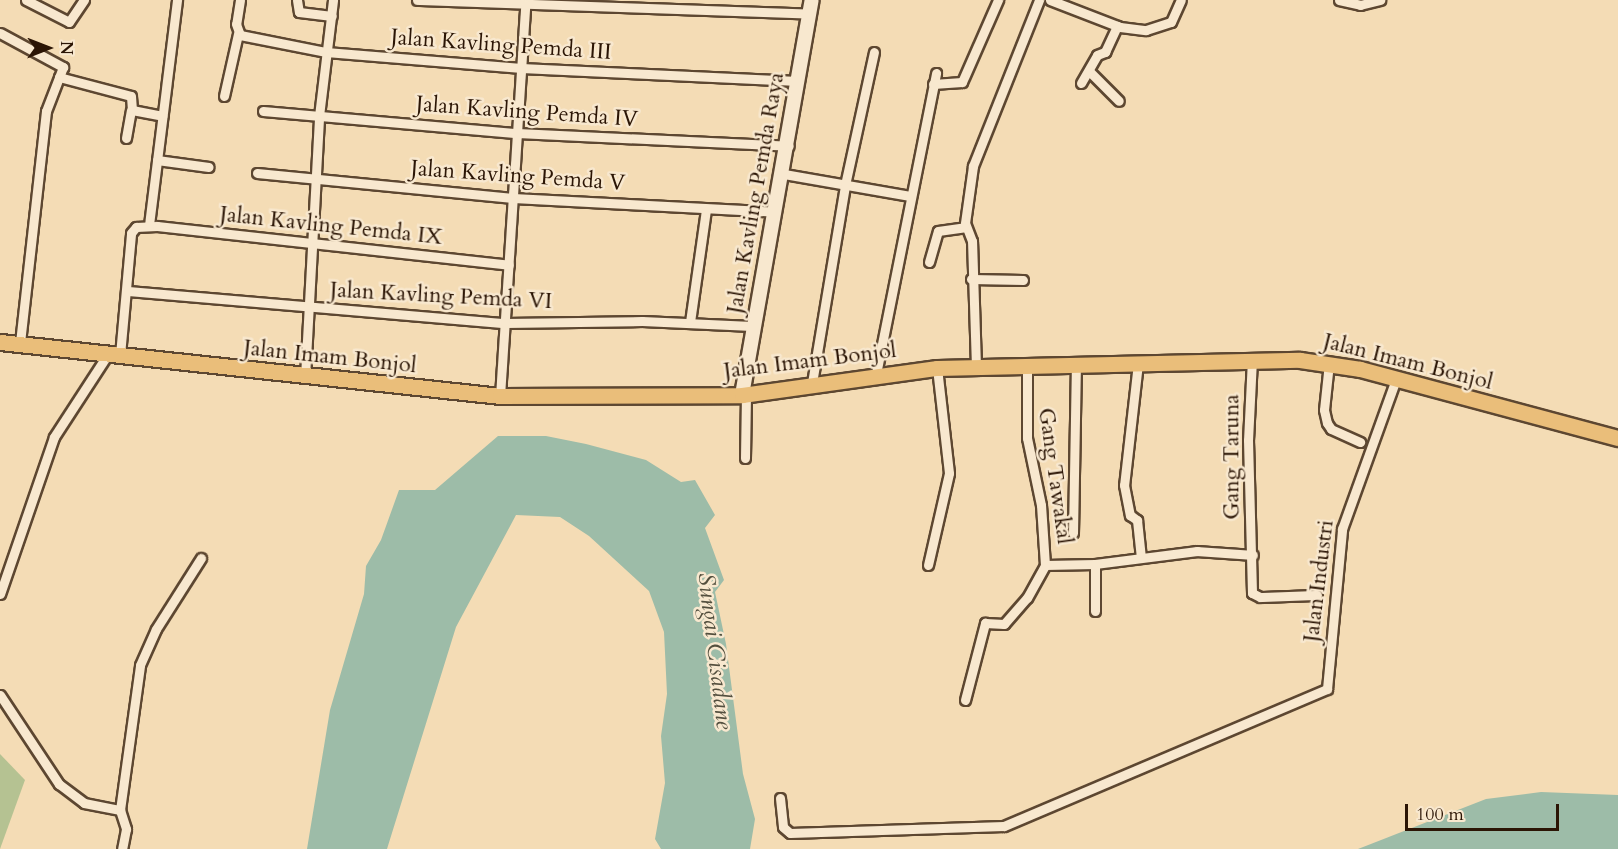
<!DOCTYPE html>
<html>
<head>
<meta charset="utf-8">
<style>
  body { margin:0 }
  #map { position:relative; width:1618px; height:849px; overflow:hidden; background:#f4dcb5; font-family:Cardo,serif }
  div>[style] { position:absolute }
  .green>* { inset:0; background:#b5c292 }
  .water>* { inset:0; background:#9dbca8 }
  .roads { filter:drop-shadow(2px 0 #5d4731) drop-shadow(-2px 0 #5d4731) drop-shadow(0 2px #5d4731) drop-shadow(0 -2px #5d4731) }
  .street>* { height:9px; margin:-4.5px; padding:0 4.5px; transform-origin:4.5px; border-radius:4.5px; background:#f8e8cf }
  .secondary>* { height:14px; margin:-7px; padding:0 7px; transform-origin:7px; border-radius:7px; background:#f8e8cf }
  .primary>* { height:15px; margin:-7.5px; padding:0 7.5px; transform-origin:7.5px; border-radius:7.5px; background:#eabe7a }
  span { translate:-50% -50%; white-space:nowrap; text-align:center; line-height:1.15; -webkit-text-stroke:5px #f8e8cf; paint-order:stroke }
  .street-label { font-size:22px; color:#2b1505 }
  .water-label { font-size:24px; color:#534f3e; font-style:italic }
  .north { position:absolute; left:18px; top:18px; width:60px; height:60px; -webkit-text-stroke:4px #f8e8cf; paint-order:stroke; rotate:90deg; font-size:16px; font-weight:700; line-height:24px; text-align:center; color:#2b1505 }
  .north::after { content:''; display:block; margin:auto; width:21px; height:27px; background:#2b1505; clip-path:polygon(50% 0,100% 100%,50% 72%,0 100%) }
  .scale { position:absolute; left:1405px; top:804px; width:154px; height:27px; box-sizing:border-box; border:3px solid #2b1505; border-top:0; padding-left:8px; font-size:18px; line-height:21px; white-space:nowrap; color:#2b1505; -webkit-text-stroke:4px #f8e8cf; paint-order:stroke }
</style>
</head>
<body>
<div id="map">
  <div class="green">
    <div style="clip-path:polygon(0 754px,25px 780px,0 849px)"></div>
  </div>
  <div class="water">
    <div style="clip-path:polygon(498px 436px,546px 436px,586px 444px,646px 460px,681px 482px,695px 480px,715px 515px,705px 528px,724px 580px,715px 592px,726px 644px,743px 774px,755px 819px,750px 849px,661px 849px,655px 839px,665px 783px,661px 736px,667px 694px,664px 632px,649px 591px,589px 536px,560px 517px,516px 515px,456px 627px,387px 849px,307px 849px,330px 710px,364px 594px,366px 566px,381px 540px,399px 490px,435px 490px)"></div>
    <div style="clip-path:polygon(1541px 792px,1618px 795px,1618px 849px,1358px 849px,1486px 799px)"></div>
  </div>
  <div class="roads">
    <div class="street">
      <div style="left:26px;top:0;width:48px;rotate:27.1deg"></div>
      <div style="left:69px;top:22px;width:27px;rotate:-56deg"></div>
      <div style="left:240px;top:0;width:24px;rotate:99deg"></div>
      <div style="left:236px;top:24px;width:12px;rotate:70deg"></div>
      <div style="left:240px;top:35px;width:88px;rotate:11.2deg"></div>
      <div style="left:326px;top:52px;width:196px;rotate:4.7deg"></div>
      <div style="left:521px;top:68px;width:277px;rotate:2.7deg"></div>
      <div style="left:297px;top:0;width:12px;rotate:81deg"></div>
      <div style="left:299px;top:12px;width:33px;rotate:7deg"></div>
      <div style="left:417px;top:0;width:392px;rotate:2deg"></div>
      <div style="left:1050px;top:0;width:75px;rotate:21.1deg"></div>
      <div style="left:1120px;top:27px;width:26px;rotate:7deg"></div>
      <div style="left:1146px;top:30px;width:26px;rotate:-18deg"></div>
      <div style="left:1171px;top:22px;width:24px;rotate:-66deg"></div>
      <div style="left:1339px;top:0;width:22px;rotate:13deg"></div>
      <div style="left:1360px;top:5px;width:21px;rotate:-14deg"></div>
      <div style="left:0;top:33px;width:72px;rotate:28.4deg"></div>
      <div style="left:63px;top:67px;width:47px;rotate:111.1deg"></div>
      <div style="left:46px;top:111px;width:234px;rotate:96.4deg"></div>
      <div style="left:1089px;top:71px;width:42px;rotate:45deg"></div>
      <div style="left:59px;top:77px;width:74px;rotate:14.8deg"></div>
      <div style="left:131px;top:96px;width:14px;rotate:86deg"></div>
      <div style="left:132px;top:110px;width:31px;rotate:11deg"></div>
      <div style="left:1081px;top:83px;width:32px;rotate:-60deg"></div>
      <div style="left:1097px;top:55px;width:9px;rotate:-21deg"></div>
      <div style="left:1105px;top:52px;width:29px;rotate:-65deg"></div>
      <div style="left:933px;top:84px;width:29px;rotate:-4deg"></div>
      <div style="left:962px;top:82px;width:90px;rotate:-66.3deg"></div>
      <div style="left:224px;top:96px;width:64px;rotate:-77.3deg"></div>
      <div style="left:263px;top:111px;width:255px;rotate:5deg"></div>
      <div style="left:517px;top:133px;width:272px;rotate:2.7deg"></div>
      <div style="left:126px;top:138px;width:28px;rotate:-80deg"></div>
      <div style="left:157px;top:160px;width:52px;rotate:7.7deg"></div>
      <div style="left:257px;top:173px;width:257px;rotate:5.6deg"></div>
      <div style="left:513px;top:198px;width:263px;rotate:3deg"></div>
      <div style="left:784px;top:174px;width:128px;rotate:9.9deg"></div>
      <div style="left:149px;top:225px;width:227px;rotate:-82.9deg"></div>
      <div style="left:929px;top:262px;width:32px;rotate:-74deg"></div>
      <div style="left:938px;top:231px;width:27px;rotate:-8deg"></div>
      <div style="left:971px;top:279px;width:52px;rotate:1.1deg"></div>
      <div style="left:128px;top:291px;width:378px;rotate:4.9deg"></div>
      <div style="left:505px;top:323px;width:137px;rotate:-0.8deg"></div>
      <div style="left:642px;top:321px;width:110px;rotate:2.6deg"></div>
      <div style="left:690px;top:322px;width:114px;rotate:-81.9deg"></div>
      <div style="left:120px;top:355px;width:122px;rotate:-84.8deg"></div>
      <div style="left:131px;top:233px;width:8px;rotate:-50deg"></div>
      <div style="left:136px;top:227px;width:21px;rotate:-3deg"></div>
      <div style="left:157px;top:226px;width:354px;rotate:6.3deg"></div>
      <div style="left:1252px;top:359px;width:81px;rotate:92.8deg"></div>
      <div style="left:1248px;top:440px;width:153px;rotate:88.5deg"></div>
      <div style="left:1252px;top:593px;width:9px;rotate:27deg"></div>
      <div style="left:1260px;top:597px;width:57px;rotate:-2deg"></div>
      <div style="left:1138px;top:363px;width:123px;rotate:96.5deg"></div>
      <div style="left:1124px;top:485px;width:31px;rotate:79deg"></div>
      <div style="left:1130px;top:515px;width:9px;rotate:36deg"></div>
      <div style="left:1137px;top:520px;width:37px;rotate:84deg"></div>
      <div style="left:1329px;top:363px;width:47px;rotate:96.1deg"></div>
      <div style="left:1324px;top:410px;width:13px;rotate:77deg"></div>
      <div style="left:1327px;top:423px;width:7px;rotate:56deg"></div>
      <div style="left:1331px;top:429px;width:32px;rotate:24deg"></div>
      <div style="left:976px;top:367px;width:126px;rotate:-91.8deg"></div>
      <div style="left:972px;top:241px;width:19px;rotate:-111deg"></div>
      <div style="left:965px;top:223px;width:58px;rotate:-82deg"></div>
      <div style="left:973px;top:166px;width:179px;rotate:-68.3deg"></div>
      <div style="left:876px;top:374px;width:307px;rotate:-78.7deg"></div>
      <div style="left:305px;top:377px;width:261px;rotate:-86.9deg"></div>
      <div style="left:319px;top:116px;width:117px;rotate:-83.1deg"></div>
      <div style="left:812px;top:383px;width:201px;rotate:-80.5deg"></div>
      <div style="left:845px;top:185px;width:136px;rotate:-77.7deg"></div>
      <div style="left:500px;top:396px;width:392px;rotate:-86.3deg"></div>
      <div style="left:745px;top:458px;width:64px;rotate:-89.1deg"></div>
      <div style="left:1073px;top:533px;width:169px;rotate:-89deg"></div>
      <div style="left:928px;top:565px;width:94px;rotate:-77.1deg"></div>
      <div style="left:949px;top:473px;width:106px;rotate:-96.5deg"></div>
      <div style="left:1045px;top:565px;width:50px;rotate:-1.1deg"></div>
      <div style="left:1095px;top:564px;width:103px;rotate:-7.3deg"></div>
      <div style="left:1197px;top:551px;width:56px;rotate:4.1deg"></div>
      <div style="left:0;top:594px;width:166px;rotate:-71deg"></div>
      <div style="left:54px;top:437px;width:99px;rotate:-57deg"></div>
      <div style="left:1095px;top:611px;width:47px;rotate:-90deg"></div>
      <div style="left:0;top:695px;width:107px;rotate:56.5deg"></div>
      <div style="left:59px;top:784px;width:31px;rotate:37deg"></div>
      <div style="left:84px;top:803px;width:37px;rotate:11deg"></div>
      <div style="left:120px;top:810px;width:20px;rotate:72deg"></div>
      <div style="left:126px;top:829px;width:20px;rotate:101deg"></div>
      <div style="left:965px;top:700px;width:80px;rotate:-75.4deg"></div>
      <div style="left:985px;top:623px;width:19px;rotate:3deg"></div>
      <div style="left:1004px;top:624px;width:35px;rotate:-49deg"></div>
      <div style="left:1027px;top:598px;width:38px;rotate:-61deg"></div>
      <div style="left:1045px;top:565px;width:60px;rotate:-93.8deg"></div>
      <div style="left:1041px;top:505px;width:68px;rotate:-101.8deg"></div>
      <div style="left:1027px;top:438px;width:74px;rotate:-90deg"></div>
      <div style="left:780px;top:798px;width:29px;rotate:84deg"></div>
      <div style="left:783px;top:827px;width:9px;rotate:41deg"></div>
      <div style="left:790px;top:833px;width:214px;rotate:-1.9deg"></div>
      <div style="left:1004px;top:826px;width:351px;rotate:-23deg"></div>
      <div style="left:1327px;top:689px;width:161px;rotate:-84.6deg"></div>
      <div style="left:1342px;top:529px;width:159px;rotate:-70.2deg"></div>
      <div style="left:120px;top:810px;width:146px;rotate:-82.1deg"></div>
      <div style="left:140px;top:665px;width:39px;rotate:-66deg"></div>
      <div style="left:156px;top:629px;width:84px;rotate:-57.6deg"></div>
    </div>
    <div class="secondary">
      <div style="left:742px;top:395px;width:401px;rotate:-80deg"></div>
    </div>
    <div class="primary">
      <div style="left:0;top:342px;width:503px;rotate:6.16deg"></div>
      <div style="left:500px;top:396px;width:242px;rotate:-0.2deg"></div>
      <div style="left:742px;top:395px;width:197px;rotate:-7.9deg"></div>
      <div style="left:937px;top:368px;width:363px;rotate:-1.3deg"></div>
      <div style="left:1300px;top:360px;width:61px;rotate:8.5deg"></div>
      <div style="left:1360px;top:369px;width:267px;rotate:15deg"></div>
    </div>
  </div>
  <div class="street-label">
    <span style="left:501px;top:45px;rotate:4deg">Jalan Kavling Pemda III</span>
    <span style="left:527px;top:112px;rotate:4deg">Jalan Kavling Pemda IV</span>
    <span style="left:518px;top:176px;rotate:4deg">Jalan Kavling Pemda V</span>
    <span style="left:756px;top:193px;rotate:-80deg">Jalan Kavling Pemda Raya</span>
    <span style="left:331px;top:226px;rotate:6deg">Jalan Kavling Pemda IX</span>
    <span style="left:441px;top:296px;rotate:3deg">Jalan Kavling Pemda VI</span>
    <span style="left:330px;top:357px;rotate:6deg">Jalan Imam Bonjol</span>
    <span style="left:810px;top:361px;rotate:-7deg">Jalan Imam Bonjol</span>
    <span style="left:1408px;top:362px;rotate:14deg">Jalan Imam Bonjol</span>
    <span style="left:1232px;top:457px;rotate:-90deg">Gang Taruna</span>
    <span style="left:1055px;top:476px;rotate:82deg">Gang Tawakal</span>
    <span style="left:1319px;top:581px;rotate:-83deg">Jalan Industri</span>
  </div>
  <div class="water-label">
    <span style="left:715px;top:651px;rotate:83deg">Sungai Cisadane</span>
  </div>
  <div class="north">N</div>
  <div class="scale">100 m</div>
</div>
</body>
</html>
